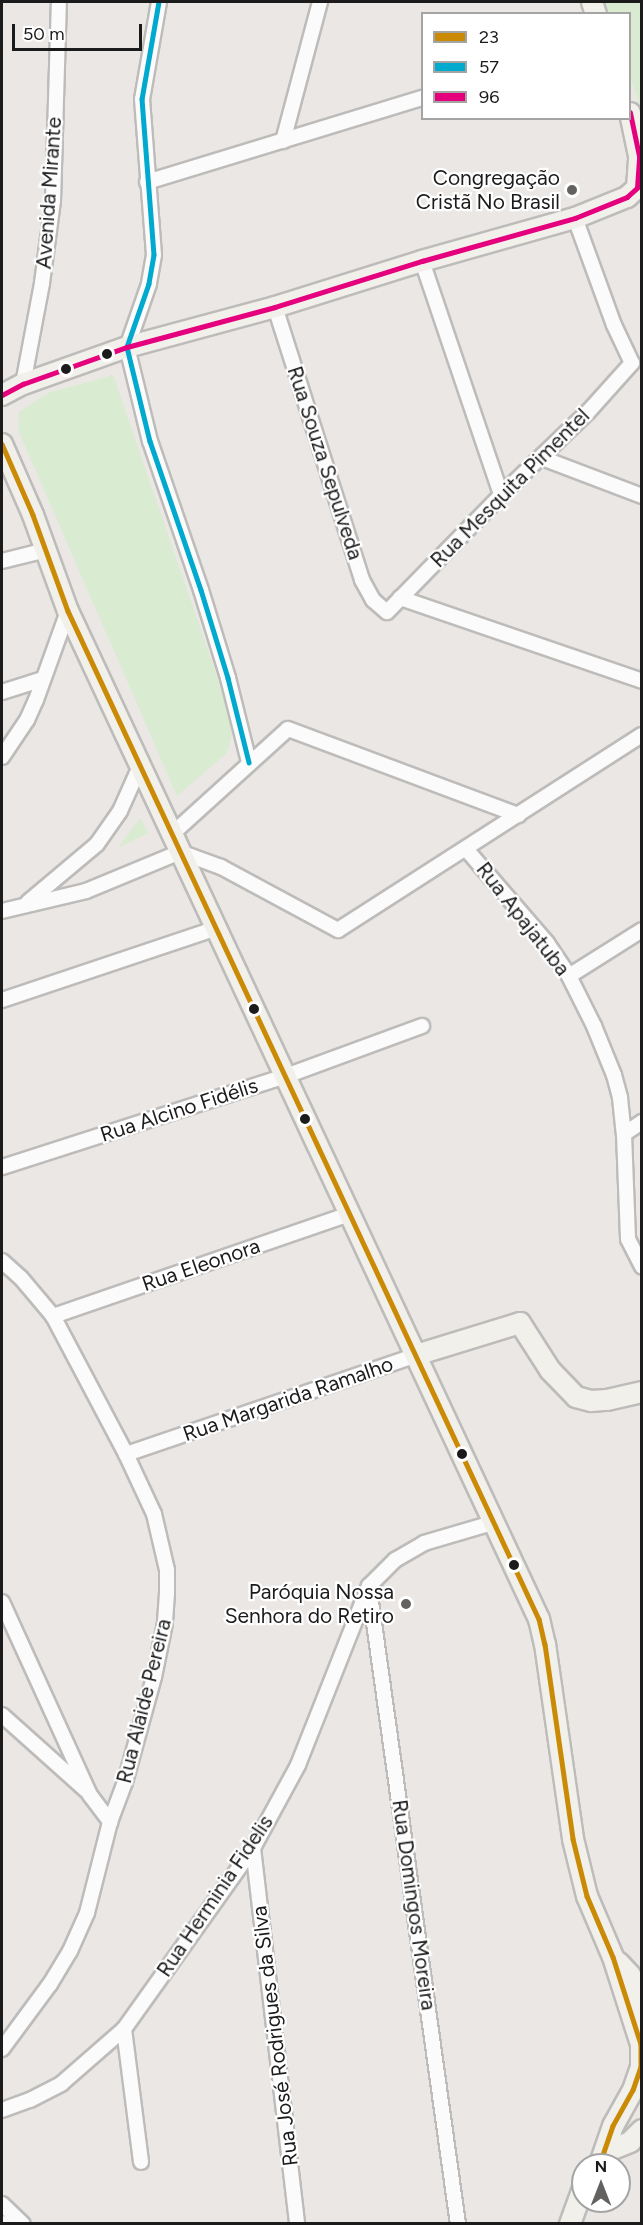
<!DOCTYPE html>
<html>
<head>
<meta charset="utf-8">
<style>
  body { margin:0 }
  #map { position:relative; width:643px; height:2225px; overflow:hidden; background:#eae7e4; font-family:Figtree,sans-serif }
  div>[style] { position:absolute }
  .park>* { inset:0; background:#d9ecd2 }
  .roads { filter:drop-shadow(2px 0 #bdbcba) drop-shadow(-2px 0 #bdbcba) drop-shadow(0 2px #bdbcba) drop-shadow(0 -2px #bdbcba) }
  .street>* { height:14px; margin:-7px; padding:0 7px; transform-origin:7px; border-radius:7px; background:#fcfbfb }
  .secondary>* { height:20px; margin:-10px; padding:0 10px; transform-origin:10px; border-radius:10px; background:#f1f0ea }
  .bus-1>* { height:4.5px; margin:-2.25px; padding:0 2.25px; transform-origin:2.25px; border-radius:2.25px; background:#cb8a05 }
  .bus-2>* { height:4.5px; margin:-2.25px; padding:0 2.25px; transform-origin:2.25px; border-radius:2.25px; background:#00a9ce }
  .bus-3>* { height:4.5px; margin:-2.25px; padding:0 2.25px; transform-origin:2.25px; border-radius:2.25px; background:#e5007d }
  .dots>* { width:16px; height:16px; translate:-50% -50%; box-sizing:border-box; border:3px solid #fff; border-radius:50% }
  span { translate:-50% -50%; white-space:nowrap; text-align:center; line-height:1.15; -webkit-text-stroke:4.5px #fff; paint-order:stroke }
  .poi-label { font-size:21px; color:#1b1b1b }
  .right { translate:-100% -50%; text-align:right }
  .street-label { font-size:21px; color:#1b1b1b }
  .frame { position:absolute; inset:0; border:3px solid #1b1b1b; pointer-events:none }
  .legend { position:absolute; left:421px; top:12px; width:210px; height:108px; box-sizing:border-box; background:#fff; border:2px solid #a4a4a4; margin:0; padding:8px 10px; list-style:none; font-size:18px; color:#1b1b1b }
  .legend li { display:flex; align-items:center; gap:12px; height:30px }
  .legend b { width:30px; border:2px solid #a4a4a4 }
  .north { position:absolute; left:571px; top:2153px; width:60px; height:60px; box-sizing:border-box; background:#fff; border:2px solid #a4a4a4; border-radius:50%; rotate:0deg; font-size:16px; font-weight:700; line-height:24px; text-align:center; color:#1b1b1b }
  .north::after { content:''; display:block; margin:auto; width:21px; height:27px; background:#636261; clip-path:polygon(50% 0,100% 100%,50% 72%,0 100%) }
  .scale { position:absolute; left:12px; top:24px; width:130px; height:27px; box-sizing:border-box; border:3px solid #1b1b1b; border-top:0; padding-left:8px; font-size:18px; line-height:21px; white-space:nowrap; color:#1b1b1b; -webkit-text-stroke:4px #fff; paint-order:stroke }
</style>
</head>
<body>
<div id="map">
  <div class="park">
    <div style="clip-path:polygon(602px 2px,641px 2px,641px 110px,630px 77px,630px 14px,606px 13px)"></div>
    <div style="clip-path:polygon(113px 375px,223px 694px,232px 735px,227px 753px,177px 796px,18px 430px,19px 412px,48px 393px)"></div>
    <div style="clip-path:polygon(140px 818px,148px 833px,118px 848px)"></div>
  </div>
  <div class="roads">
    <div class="street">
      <div style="left:159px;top:2px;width:98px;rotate:99.9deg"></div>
      <div style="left:142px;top:99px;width:156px;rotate:85.6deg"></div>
      <div style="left:154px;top:255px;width:29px;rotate:100deg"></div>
      <div style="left:149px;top:284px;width:67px;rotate:109.2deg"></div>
      <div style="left:127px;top:347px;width:97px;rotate:76.3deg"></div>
      <div style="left:150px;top:441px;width:157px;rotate:71.1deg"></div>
      <div style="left:201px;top:590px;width:92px;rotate:72.9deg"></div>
      <div style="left:228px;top:678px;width:87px;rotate:76deg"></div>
      <div style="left:283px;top:141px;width:144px;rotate:-75.1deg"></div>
      <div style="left:147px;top:182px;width:288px;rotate:-17deg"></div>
      <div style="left:575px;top:218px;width:114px;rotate:70deg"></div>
      <div style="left:614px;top:325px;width:42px;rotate:64.7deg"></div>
      <div style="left:422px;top:261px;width:247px;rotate:71.3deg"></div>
      <div style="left:275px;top:307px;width:287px;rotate:72.3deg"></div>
      <div style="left:362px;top:580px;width:23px;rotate:61deg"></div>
      <div style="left:373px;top:600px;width:18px;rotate:41deg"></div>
      <div style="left:387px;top:612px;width:163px;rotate:-45.7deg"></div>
      <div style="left:501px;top:495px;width:120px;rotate:-43.7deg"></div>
      <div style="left:588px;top:412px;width:66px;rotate:-48.1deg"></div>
      <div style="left:23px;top:384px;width:103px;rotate:-79.3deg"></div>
      <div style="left:42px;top:283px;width:83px;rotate:-82.4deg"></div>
      <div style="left:53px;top:201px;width:199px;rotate:-88.3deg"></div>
      <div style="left:542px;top:458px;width:107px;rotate:20.8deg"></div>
      <div style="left:2px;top:561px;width:45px;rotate:-14deg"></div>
      <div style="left:400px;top:598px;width:256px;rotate:18.9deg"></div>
      <div style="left:2px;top:692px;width:43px;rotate:-17.6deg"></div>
      <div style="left:2px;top:757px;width:45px;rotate:-56deg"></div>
      <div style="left:27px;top:720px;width:22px;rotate:-66deg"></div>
      <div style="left:36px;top:700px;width:95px;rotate:-70.2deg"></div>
      <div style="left:172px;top:834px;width:156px;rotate:-42.2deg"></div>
      <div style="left:288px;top:729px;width:246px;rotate:20.5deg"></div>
      <div style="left:466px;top:849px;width:124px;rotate:49.2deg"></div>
      <div style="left:547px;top:943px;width:40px;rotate:56deg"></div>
      <div style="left:569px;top:976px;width:56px;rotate:63.4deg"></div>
      <div style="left:594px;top:1026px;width:53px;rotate:67.8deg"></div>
      <div style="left:614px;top:1075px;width:24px;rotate:75deg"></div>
      <div style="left:620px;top:1098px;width:36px;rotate:84deg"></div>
      <div style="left:624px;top:1134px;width:105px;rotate:87.8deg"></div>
      <div style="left:628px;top:1239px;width:31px;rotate:63deg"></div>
      <div style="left:28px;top:902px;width:90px;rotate:-40deg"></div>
      <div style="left:97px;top:844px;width:40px;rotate:-55.1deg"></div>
      <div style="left:120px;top:811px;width:51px;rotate:-65.9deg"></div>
      <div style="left:2px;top:911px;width:86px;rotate:-13.4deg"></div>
      <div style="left:86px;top:891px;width:102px;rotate:-22.5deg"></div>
      <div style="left:180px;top:852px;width:44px;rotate:20.1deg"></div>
      <div style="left:221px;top:867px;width:133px;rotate:28.3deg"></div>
      <div style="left:338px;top:930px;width:361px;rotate:-32.7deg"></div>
      <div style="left:569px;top:976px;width:86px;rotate:-32.2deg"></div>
      <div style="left:2px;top:1000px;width:224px;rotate:-18.5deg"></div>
      <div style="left:624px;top:1134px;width:22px;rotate:-34deg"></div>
      <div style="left:2px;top:1167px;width:298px;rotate:-17.8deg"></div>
      <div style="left:286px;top:1076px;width:145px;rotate:-20.2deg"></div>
      <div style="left:2px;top:1261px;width:25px;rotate:42deg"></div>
      <div style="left:21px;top:1278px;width:50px;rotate:49.9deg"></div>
      <div style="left:53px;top:1316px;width:156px;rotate:62.1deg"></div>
      <div style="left:126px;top:1454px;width:66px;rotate:65deg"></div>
      <div style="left:154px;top:1514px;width:57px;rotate:76.9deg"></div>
      <div style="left:167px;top:1570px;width:23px;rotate:90deg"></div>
      <div style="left:167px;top:1593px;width:30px;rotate:94deg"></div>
      <div style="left:165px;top:1623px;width:55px;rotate:101.5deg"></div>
      <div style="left:154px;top:1677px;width:109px;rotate:105.4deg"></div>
      <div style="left:125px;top:1782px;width:43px;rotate:110.6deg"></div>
      <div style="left:110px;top:1822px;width:94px;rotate:104.2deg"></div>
      <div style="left:87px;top:1913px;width:42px;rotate:114.1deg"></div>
      <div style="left:70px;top:1951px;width:39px;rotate:121deg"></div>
      <div style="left:50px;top:1984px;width:81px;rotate:126.4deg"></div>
      <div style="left:53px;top:1316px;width:313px;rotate:-19deg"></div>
      <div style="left:126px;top:1454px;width:306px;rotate:-18.8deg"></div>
      <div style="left:369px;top:1587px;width:643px;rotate:82.05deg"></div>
      <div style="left:2px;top:1602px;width:212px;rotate:65.5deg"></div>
      <div style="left:90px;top:1795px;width:34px;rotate:53deg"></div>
      <div style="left:2px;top:1715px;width:114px;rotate:41.8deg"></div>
      <div style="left:253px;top:1848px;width:379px;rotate:83.3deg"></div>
      <div style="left:124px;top:2029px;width:134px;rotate:82.7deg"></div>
      <div style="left:2px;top:2110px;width:30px;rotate:-20deg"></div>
      <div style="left:30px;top:2100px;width:35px;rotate:-27deg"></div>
      <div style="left:61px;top:2084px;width:84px;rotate:-41.1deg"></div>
      <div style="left:124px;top:2029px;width:222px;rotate:-54.5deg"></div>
      <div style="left:253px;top:1848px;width:94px;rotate:-61.5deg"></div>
      <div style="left:298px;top:1765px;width:193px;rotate:-68.4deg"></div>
      <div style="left:369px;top:1586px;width:37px;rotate:-45deg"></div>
      <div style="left:395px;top:1560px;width:34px;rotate:-30deg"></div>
      <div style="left:424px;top:1543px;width:71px;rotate:-16.4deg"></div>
      <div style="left:2px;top:2204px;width:29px;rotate:44deg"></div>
      <div style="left:2px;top:2223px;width:2px;rotate:27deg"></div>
    </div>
    <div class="secondary">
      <div style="left:592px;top:2px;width:13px;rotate:72deg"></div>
      <div style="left:2px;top:395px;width:24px;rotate:-28deg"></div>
      <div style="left:23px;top:384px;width:110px;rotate:-19.6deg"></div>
      <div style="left:127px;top:347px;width:153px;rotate:-15.1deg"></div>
      <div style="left:275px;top:307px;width:154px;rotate:-17.4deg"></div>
      <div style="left:422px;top:261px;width:159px;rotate:-15.7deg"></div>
      <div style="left:575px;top:218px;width:56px;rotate:-22deg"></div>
      <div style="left:627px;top:197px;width:13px;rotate:-42deg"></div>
      <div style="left:637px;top:188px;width:32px;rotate:-86deg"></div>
      <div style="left:639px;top:156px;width:44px;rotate:-101.8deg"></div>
      <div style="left:2px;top:444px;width:77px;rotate:66.4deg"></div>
      <div style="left:33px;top:515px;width:102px;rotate:70deg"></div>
      <div style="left:68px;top:611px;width:1113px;rotate:64.96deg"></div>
      <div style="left:539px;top:1619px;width:26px;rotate:77deg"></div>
      <div style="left:545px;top:1644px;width:197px;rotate:81.8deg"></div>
      <div style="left:573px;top:1839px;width:59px;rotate:76.2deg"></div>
      <div style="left:587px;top:1896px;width:66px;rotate:66.9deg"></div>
      <div style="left:613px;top:1957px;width:91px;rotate:72.2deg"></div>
      <div style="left:641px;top:2044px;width:23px;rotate:90deg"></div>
      <div style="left:641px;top:2067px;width:24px;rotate:109deg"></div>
      <div style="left:633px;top:2090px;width:41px;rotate:119.1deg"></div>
      <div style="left:613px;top:2126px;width:36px;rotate:109deg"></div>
      <div style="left:416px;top:1355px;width:109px;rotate:-17.1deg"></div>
      <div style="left:520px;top:1323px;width:56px;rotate:57.4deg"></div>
      <div style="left:550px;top:1370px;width:37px;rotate:46deg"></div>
      <div style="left:576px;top:1397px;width:16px;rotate:15deg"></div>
      <div style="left:591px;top:1401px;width:16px;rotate:-4deg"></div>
      <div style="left:607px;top:1400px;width:36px;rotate:-13deg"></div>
      <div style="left:619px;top:1963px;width:16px;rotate:47deg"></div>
      <div style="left:630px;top:1975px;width:26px;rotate:62deg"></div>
      <div style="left:608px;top:2151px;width:24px;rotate:-22deg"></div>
      <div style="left:630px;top:2142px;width:17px;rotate:-45deg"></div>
      <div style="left:570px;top:2224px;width:37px;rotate:-70deg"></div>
    </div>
  </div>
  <div class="bus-1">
    <div style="left:2px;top:444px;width:77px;rotate:66.4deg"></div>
    <div style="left:33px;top:515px;width:102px;rotate:70deg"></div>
    <div style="left:68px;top:611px;width:1113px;rotate:64.96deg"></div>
    <div style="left:539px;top:1619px;width:26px;rotate:77deg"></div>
    <div style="left:545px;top:1644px;width:197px;rotate:81.8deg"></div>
    <div style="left:573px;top:1839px;width:59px;rotate:76.2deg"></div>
    <div style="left:587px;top:1896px;width:66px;rotate:66.9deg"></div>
    <div style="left:613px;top:1957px;width:91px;rotate:72.2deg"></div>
    <div style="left:641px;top:2044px;width:23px;rotate:90deg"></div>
    <div style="left:641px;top:2067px;width:24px;rotate:109deg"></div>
    <div style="left:633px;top:2090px;width:41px;rotate:119.1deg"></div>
    <div style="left:613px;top:2126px;width:36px;rotate:109deg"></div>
  </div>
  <div class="bus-2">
    <div style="left:159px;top:2px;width:98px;rotate:99.9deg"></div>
    <div style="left:142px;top:99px;width:156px;rotate:85.6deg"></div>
    <div style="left:154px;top:255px;width:29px;rotate:100deg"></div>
    <div style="left:149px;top:284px;width:67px;rotate:109.2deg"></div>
    <div style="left:127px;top:347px;width:97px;rotate:76.3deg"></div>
    <div style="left:150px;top:441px;width:157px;rotate:71.1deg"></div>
    <div style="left:201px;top:590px;width:92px;rotate:72.9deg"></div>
    <div style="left:228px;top:678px;width:87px;rotate:76deg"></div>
  </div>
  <div class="bus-3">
    <div style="left:2px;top:395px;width:24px;rotate:-28deg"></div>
    <div style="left:23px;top:384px;width:110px;rotate:-19.6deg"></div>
    <div style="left:127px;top:347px;width:153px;rotate:-15.1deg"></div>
    <div style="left:275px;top:307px;width:154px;rotate:-17.4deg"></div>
    <div style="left:422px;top:261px;width:159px;rotate:-15.7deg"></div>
    <div style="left:575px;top:218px;width:56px;rotate:-22deg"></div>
    <div style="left:627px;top:197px;width:13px;rotate:-42deg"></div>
    <div style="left:637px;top:188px;width:32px;rotate:-86deg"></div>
    <div style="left:639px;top:156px;width:44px;rotate:-101.8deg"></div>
  </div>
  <div class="dots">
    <div style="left:572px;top:190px;background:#636261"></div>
    <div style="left:107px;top:354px;background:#1b1b1b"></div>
    <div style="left:66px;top:369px;background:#1b1b1b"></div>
    <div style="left:254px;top:1009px;background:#1b1b1b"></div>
    <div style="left:305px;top:1119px;background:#1b1b1b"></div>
    <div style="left:462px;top:1454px;background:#1b1b1b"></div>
    <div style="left:514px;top:1565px;background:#1b1b1b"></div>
    <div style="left:406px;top:1604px;background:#636261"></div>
  </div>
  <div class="poi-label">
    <span class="right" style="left:560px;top:190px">Congregação<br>Cristã No Brasil</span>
    <span class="right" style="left:394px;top:1604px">Paróquia Nossa<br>Senhora do Retiro</span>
  </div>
  <div class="street-label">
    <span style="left:49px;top:193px;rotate:-86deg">Avenida Mirante</span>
    <span style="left:325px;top:463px;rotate:72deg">Rua Souza Sepulveda</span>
    <span style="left:510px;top:488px;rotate:-45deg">Rua Mesquita Pimentel</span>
    <span style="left:523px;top:919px;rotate:52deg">Rua Apajatuba</span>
    <span style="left:179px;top:1110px;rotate:-18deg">Rua Alcino Fidélis</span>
    <span style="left:201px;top:1265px;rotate:-19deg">Rua Eleonora</span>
    <span style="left:288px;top:1399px;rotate:-19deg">Rua Margarida Ramalho</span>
    <span style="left:144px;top:1701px;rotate:-76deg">Rua Alaide Pereira</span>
    <span style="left:215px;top:1896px;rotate:-56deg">Rua Herminia Fidelis</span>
    <span style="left:414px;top:1905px;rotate:82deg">Rua Domingos Moreira</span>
    <span style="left:275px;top:2036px;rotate:-97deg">Rua José Rodrigues da Silva</span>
  </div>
  <div class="frame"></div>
  <ul class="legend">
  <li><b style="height:8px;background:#cb8a05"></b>23</li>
  <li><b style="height:8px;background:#00a9ce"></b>57</li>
  <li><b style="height:8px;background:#e5007d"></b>96</li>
  </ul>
  <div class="north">N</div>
  <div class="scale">50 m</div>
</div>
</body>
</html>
